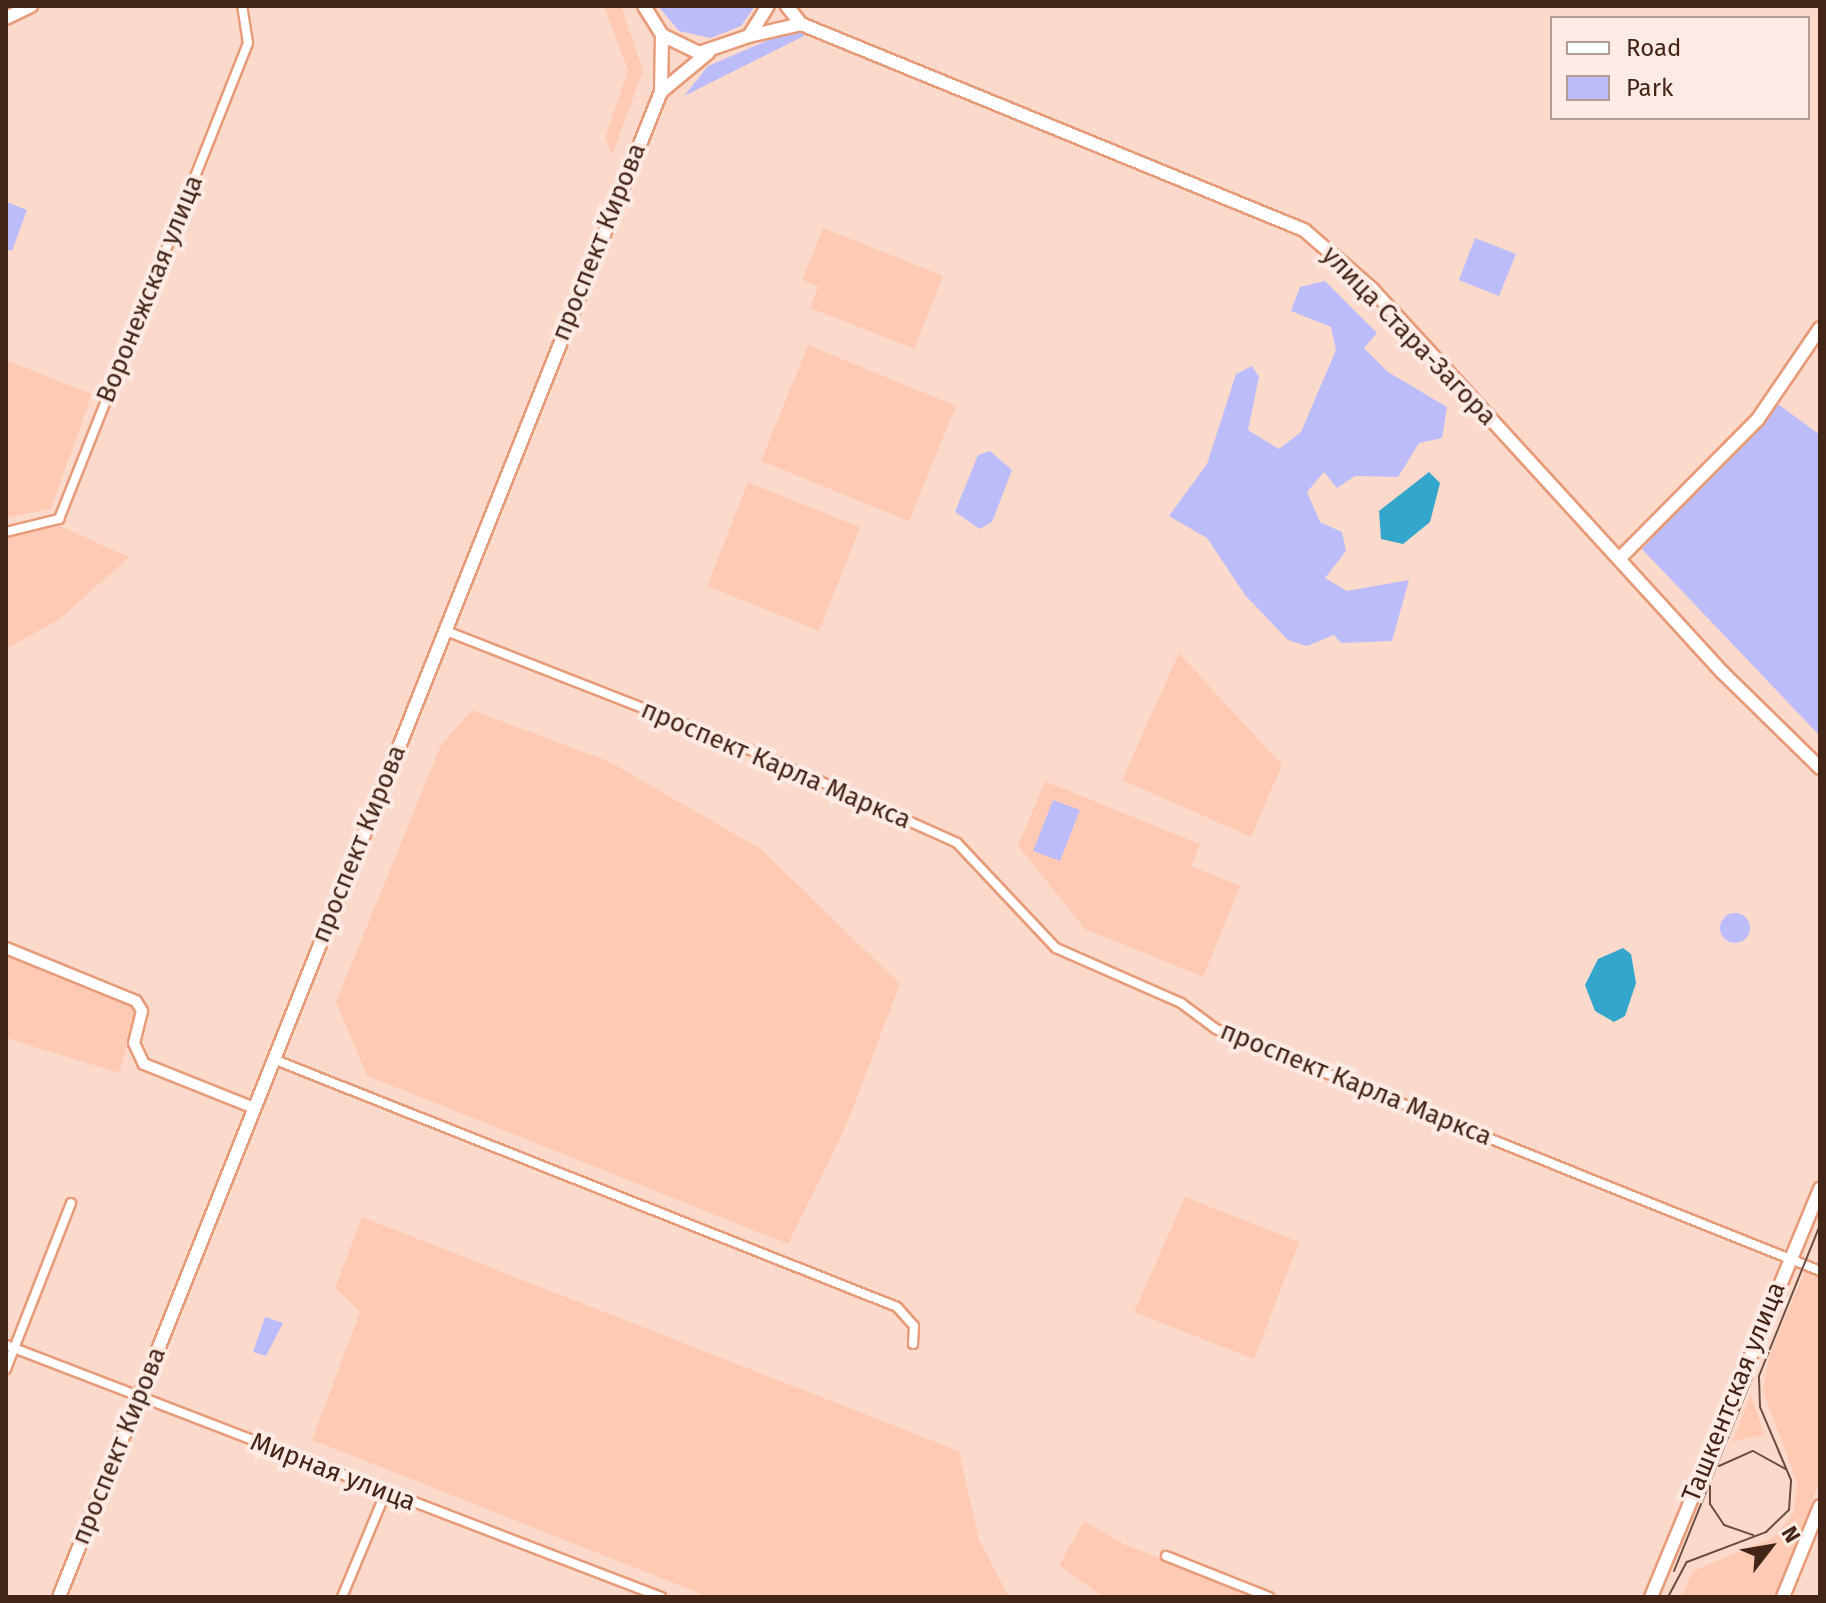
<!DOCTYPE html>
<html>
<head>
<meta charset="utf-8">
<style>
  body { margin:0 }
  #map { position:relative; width:1826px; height:1603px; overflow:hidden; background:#fbdacc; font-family:"Fira Sans",sans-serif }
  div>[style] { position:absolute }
  .built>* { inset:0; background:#ffcab3 }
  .green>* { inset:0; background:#bdbcfa }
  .round { border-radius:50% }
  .water>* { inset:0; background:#34a5cb }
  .roads { filter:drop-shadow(2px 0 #e79b79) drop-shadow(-2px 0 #e79b79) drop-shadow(0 2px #e79b79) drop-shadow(0 -2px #e79b79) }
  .minor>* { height:8px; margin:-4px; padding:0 4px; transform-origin:4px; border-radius:4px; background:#fff }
  .tertiary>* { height:10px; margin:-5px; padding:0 5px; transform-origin:5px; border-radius:5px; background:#fff }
  .secondary>* { height:12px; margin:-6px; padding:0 6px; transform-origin:6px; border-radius:6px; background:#fff }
  .primary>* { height:12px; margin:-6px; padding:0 6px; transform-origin:6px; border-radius:6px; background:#fff }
  .tram>* { height:2px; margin:-1px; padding:0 1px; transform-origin:1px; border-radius:1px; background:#6b4c3e }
  span { translate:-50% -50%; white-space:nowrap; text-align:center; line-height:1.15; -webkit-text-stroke:8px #fcebe4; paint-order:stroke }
  .street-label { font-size:26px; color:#432517 }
  .frame { position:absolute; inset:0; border:8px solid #432517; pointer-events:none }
  .legend { position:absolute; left:1550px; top:16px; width:260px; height:104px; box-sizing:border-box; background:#fcebe4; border:2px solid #b29c92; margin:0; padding:10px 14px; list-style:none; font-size:24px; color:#432517 }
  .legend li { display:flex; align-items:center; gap:16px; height:40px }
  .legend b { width:40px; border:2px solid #b29c92 }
  .north { position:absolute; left:1730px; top:1507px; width:80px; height:80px; -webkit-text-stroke:6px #fcebe4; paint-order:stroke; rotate:59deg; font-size:22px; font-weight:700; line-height:32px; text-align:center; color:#432517 }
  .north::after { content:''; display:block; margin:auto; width:28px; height:36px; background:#432517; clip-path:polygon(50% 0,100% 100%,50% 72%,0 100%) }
</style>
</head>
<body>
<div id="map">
  <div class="built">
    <div style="clip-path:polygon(604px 6px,621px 6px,643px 71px,612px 155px,605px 137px,628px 71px)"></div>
    <div style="clip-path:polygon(823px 228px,943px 276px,914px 349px,810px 308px,818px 287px,802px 280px)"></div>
    <div style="clip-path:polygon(808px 345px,956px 406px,909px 521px,761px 461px)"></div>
    <div style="clip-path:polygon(6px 360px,92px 394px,51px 509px,6px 518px)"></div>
    <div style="clip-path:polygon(748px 482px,860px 527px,819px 631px,707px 586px)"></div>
    <div style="clip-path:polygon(56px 524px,129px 557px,60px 619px,6px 649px,6px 536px)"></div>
    <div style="clip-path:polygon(1179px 653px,1282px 765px,1251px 837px,1122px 780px)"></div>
    <div style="clip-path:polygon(472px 710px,608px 761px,761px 849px,900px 984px,846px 1126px,788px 1244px,367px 1076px,336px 1002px,441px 745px)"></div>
    <div style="clip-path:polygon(1045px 781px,1200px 844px,1191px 866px,1240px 886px,1203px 977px,1085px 929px,1018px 846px)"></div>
    <div style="clip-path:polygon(6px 954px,132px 1004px,137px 1012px,119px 1073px,6px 1038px)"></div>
    <div style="clip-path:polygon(1185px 1197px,1299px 1242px,1254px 1359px,1134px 1312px)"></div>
    <div style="clip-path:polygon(362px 1217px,959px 1451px,979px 1540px,1009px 1597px,709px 1597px,312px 1440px,360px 1312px,335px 1288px)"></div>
    <div style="clip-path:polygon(1806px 1268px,1820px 1274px,1820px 1480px,1775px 1597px,1681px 1597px,1693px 1571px,1774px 1537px,1793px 1514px,1797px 1483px,1763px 1391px,1769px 1356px)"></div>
    <div style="clip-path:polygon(1751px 1394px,1764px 1435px,1732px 1442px)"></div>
    <div style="clip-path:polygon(1084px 1521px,1124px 1544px,1259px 1597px,1103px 1597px,1059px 1565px)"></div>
  </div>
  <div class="green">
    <div style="clip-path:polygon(658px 6px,755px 6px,741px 26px,711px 38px,679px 31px)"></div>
    <div style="clip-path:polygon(792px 30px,808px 34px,684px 96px,708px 66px)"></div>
    <div style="clip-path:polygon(6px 202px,27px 210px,12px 251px,6px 249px)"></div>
    <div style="clip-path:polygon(1475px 238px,1516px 254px,1499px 296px,1459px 280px)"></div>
    <div style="clip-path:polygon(1325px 281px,1377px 333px,1364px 348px,1388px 372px,1447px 407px,1442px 438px,1419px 443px,1398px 477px,1355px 476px,1337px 488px,1324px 472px,1307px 492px,1320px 522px,1342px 532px,1346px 551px,1325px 578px,1347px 591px,1409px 580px,1392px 641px,1341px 643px,1334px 635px,1307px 646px,1288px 640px,1245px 595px,1207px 538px,1169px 516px,1207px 464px,1236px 374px,1252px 366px,1259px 377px,1248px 430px,1279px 449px,1301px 432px,1336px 350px,1331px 327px,1291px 311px,1300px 287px)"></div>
    <div style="clip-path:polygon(1778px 404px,1820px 435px,1820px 736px,1642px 549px)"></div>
    <div style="clip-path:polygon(990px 451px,1012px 470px,992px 522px,980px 529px,955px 512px,978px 455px)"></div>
    <div style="clip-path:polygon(1053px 800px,1080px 810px,1060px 861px,1033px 851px)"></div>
    <div class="round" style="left:1720px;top:913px;width:30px;height:30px"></div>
    <div style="clip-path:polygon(265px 1317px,283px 1323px,266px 1356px,253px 1352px)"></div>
  </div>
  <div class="water">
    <div style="clip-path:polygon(1429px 472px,1440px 483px,1430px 522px,1403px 544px,1381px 539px,1379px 511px)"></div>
    <div style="clip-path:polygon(1623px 948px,1631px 954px,1636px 983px,1625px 1016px,1614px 1022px,1595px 1011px,1585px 985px,1598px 959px)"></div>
  </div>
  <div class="roads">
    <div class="minor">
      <div style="left:6px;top:532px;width:55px;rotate:-13.8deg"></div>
      <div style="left:59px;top:519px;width:512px;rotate:-68.34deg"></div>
      <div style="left:248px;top:43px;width:37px;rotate:-99deg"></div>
      <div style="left:446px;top:631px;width:334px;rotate:21.4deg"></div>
      <div style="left:757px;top:753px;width:219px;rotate:24.2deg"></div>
      <div style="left:957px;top:843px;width:144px;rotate:46.7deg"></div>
      <div style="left:1056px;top:948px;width:137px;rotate:23.7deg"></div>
      <div style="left:1181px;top:1003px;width:44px;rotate:36.6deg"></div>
      <div style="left:1216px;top:1029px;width:651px;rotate:21.83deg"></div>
      <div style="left:273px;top:1059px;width:671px;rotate:21.67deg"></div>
      <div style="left:897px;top:1307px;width:25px;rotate:48deg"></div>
      <div style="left:914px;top:1326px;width:18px;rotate:93deg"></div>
      <div style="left:6px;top:1345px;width:702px;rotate:21.04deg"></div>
      <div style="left:6px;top:1369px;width:178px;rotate:-68.6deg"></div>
      <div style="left:1166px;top:1556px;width:111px;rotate:21.7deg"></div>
      <div style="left:342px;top:1597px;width:114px;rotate:-67.3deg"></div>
    </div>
    <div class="tertiary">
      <div style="left:6px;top:948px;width:140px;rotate:22.2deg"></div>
      <div style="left:136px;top:1001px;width:12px;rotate:59deg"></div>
      <div style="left:142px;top:1011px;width:33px;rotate:104deg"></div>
      <div style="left:134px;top:1043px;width:23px;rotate:65deg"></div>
      <div style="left:144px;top:1064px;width:118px;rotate:21.8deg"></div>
    </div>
    <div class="secondary">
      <div style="left:787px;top:6px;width:23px;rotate:52deg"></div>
      <div style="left:6px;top:18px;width:28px;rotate:-26deg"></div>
      <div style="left:749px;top:36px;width:53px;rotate:-13deg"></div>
      <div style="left:801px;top:24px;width:544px;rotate:22.27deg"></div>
      <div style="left:1304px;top:230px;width:90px;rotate:40.9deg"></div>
      <div style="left:1372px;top:289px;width:519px;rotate:47.58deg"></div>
      <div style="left:1722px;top:672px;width:137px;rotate:44.4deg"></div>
      <div style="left:1619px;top:559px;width:197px;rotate:-45.2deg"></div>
      <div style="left:1758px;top:419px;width:110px;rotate:-55.7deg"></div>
      <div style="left:1651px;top:1597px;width:442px;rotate:-67.5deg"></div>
      <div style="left:1783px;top:1597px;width:98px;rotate:-67.9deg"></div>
    </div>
    <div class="primary">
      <div style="left:644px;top:6px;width:34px;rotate:58deg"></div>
      <div style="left:662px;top:35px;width:41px;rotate:25.9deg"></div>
      <div style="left:699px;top:53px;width:53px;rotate:-18.8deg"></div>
      <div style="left:749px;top:36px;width:36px;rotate:-58deg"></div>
      <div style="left:661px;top:92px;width:62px;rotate:-39.8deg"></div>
      <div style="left:59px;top:1597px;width:1621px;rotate:-68.2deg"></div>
      <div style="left:661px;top:92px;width:57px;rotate:-89deg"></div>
    </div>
  </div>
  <div class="tram">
    <div style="left:1719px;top:1466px;width:37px;rotate:-24deg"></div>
    <div style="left:1753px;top:1451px;width:37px;rotate:29deg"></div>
    <div style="left:1710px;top:1486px;width:18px;rotate:90deg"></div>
    <div style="left:1710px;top:1504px;width:25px;rotate:56deg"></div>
    <div style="left:1724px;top:1525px;width:31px;rotate:19deg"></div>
    <div style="left:1674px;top:1571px;width:211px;rotate:-68deg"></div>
    <div style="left:1668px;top:1597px;width:40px;rotate:-62deg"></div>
    <div style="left:1687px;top:1562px;width:85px;rotate:-20.8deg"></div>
    <div style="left:1766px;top:1532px;width:32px;rotate:-44deg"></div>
    <div style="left:1789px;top:1510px;width:30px;rotate:-86deg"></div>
    <div style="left:1791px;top:1480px;width:79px;rotate:-113deg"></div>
    <div style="left:1760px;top:1407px;width:31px;rotate:-92deg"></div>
    <div style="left:1759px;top:1376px;width:163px;rotate:-68deg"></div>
  </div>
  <div class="street-label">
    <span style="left:599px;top:242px;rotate:-68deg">проспект Кирова</span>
    <span style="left:150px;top:289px;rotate:-68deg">Воронежская улица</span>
    <span style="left:1409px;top:336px;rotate:46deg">улица Стара-Загора</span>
    <span style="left:776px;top:765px;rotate:23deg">проспект Карла Маркса</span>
    <span style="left:359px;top:844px;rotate:-68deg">проспект Кирова</span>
    <span style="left:1356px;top:1084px;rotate:22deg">проспект Карла Маркса</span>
    <span style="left:1734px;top:1392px;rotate:-68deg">Ташкентская улица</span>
    <span style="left:119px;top:1446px;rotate:-68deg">проспект Кирова</span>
    <span style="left:333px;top:1472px;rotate:21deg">Мирная улица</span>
  </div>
  <div class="frame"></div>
  <ul class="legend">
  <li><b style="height:10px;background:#fff"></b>Road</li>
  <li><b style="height:22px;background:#bdbcfa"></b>Park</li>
  </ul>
  <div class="north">N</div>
</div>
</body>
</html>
